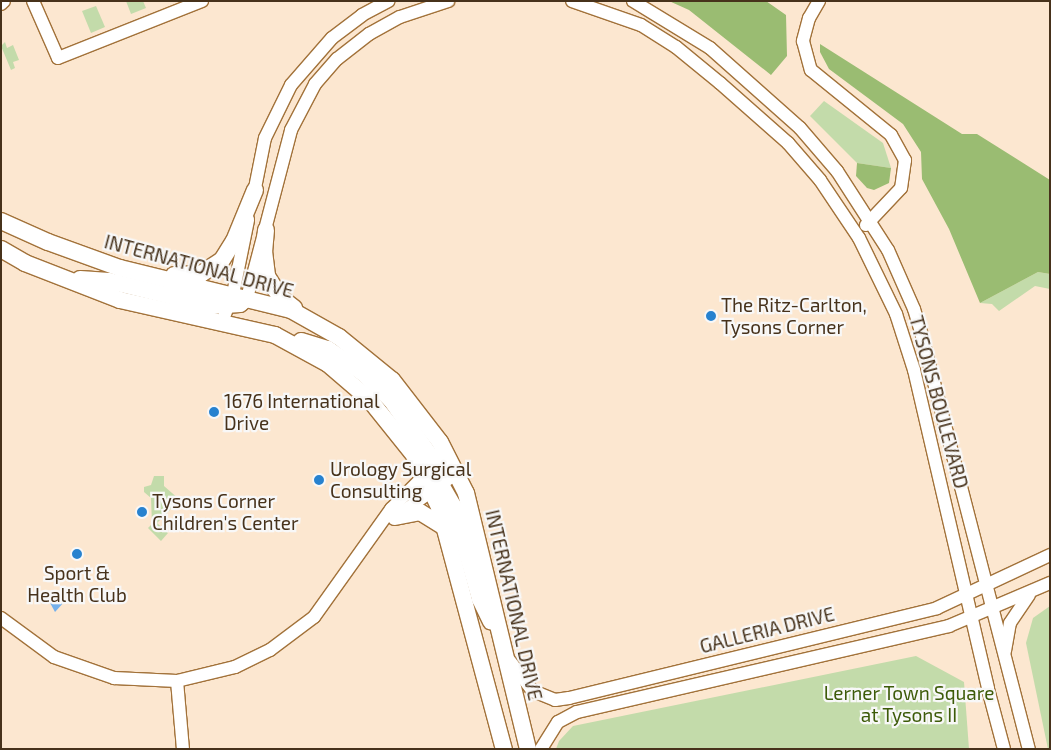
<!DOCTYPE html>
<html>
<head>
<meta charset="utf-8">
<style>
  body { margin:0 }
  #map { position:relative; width:1051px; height:750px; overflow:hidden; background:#fce7d0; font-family:"Exo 2",sans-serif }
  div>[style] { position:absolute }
  .green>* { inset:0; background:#c3dbaa }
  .forest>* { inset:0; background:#9abc72 }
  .water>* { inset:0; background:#74b0eb }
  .roads { filter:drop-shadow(1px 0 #a2723a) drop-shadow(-1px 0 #a2723a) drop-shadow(0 1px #a2723a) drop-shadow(0 -1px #a2723a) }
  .minor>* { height:12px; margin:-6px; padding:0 6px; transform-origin:6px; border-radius:6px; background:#fff }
  .major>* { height:16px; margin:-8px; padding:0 8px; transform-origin:8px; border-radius:8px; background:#fff }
  .dots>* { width:14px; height:14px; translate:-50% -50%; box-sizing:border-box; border:2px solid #f8f8f8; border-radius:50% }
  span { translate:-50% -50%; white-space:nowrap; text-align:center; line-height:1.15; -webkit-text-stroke:4.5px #f8f8f8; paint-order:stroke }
  .street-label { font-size:19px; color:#47321b }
  .poi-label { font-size:19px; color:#47321b }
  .left { translate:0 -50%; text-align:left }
  .park-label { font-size:19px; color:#3d5b09 }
  .frame { position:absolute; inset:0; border:2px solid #47321b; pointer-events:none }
</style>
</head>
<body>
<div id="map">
  <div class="green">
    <div style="clip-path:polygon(126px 1px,143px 1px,146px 8px,131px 14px)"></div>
    <div style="clip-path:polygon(96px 6px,105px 27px,91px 33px,82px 11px)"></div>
    <div style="clip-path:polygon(5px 42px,7px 48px,13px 45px,19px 60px,13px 62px,15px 68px,11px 70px,1px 46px)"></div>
    <div style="clip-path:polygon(824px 101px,883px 143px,891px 168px,857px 163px,810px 116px)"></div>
    <div style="clip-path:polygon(1038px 272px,1050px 274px,1050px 289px,1035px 286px,999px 311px,992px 304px,980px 303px)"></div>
    <div style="clip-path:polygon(154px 476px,164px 476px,164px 486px,180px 500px,157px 523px,168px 533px,161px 541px,148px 528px,152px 524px,151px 498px,144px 492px,144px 487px,151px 485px)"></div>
    <div style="clip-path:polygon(1050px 606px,1050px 749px,1048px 749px,1026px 643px,1033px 618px)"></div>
    <div style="clip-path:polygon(916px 656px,964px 682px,969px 749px,556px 749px,559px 741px,573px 726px)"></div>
  </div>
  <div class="forest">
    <div style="clip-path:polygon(669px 1px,766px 1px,786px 15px,787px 56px,771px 75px,689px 10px)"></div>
    <div style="clip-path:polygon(820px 44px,962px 134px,977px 134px,1050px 180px,1050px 274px,1038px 272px,980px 303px,949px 229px,922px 179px,921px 152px,903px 124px,829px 69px,820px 52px)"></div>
    <div style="clip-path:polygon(857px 163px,891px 168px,889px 183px,874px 190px,867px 188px,856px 176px)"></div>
  </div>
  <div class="water">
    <div style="clip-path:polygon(53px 590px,65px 601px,55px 612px,49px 601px)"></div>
  </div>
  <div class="roads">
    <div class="minor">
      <div style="left:33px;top:1px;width:62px;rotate:66.3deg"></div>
      <div style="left:58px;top:58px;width:155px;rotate:-21.6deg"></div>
      <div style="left:572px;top:1px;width:73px;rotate:19.2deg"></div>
      <div style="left:641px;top:25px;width:41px;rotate:32.2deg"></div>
      <div style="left:676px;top:47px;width:57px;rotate:39.3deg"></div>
      <div style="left:720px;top:83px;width:91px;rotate:41.4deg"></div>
      <div style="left:788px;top:143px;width:49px;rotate:49.1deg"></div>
      <div style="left:820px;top:180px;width:70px;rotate:56.1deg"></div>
      <div style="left:859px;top:238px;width:85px;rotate:64deg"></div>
      <div style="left:896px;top:314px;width:59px;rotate:72.2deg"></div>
      <div style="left:914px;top:370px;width:327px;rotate:76.9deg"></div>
      <div style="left:988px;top:689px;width:62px;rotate:75.1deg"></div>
      <div style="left:633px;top:1px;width:90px;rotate:31.4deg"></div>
      <div style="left:710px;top:48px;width:120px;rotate:41.6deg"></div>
      <div style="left:800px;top:128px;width:57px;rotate:49.3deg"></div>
      <div style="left:837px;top:171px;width:94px;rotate:57.2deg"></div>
      <div style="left:888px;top:250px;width:64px;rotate:66.2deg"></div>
      <div style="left:914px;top:309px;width:28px;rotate:73deg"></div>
      <div style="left:922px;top:336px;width:427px;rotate:75.5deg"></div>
      <div style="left:819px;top:1px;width:20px;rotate:120deg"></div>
      <div style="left:809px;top:18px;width:24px;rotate:105deg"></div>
      <div style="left:803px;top:41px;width:30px;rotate:75deg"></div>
      <div style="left:811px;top:70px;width:103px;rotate:39.1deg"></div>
      <div style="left:891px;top:135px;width:29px;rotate:61deg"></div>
      <div style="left:905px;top:160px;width:28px;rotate:98deg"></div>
      <div style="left:901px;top:188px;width:51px;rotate:133.4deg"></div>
      <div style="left:1px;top:4px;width:4px;rotate:-45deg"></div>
      <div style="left:253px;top:198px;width:61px;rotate:-78.7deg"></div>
      <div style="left:265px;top:138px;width:59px;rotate:-63.9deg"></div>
      <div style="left:291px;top:85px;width:62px;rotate:-48.9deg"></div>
      <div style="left:332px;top:38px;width:38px;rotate:-37deg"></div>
      <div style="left:362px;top:15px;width:30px;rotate:-28deg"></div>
      <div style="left:247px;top:298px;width:174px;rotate:-75.3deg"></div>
      <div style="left:291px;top:130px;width:52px;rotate:-62.4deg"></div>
      <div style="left:315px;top:84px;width:33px;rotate:-49deg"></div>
      <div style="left:337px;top:59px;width:41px;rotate:-38deg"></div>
      <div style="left:369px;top:34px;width:35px;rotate:-29deg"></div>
      <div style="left:400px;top:17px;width:51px;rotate:-18.4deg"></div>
      <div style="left:222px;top:322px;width:30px;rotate:-69deg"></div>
      <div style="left:233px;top:294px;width:76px;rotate:-78.5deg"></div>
      <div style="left:397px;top:516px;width:74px;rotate:-35.6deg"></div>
      <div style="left:1px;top:618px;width:66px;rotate:36.3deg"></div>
      <div style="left:54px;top:657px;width:64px;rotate:19.3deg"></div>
      <div style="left:114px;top:678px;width:63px;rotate:2.7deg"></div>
      <div style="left:177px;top:681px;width:60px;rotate:-13.6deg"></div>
      <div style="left:235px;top:667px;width:39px;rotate:-26deg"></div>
      <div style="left:270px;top:650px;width:55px;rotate:-36.9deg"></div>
      <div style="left:314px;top:617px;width:133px;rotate:-54.5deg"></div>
      <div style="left:391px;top:509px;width:55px;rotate:-45deg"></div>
      <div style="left:1005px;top:651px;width:28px;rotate:-80deg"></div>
      <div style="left:1010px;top:623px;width:34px;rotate:-56deg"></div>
      <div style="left:510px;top:661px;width:38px;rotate:53deg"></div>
      <div style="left:533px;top:691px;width:24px;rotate:22deg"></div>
      <div style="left:555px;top:700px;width:14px;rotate:-8deg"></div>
      <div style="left:569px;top:698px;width:379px;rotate:-13.7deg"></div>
      <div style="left:937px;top:608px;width:125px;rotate:-25.1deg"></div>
      <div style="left:177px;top:681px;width:68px;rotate:85deg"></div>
      <div style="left:541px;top:749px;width:32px;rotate:-58deg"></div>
      <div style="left:558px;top:722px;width:21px;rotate:-28deg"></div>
      <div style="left:577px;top:712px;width:382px;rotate:-13deg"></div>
      <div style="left:949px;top:626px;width:110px;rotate:-23.1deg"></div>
    </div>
    <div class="major">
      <div style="left:1px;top:221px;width:51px;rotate:24.1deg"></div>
      <div style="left:48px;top:242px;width:77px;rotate:19.9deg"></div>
      <div style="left:120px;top:268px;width:176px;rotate:13.8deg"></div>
      <div style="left:291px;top:310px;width:55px;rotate:29.4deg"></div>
      <div style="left:339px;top:337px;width:68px;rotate:39.1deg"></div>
      <div style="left:392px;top:380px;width:78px;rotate:52.3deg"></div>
      <div style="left:440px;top:442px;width:57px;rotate:63deg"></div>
      <div style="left:466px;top:493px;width:263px;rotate:76.4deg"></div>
      <div style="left:266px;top:230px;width:21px;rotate:95deg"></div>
      <div style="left:264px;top:251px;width:25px;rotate:83deg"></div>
      <div style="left:267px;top:276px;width:25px;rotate:58deg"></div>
      <div style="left:280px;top:297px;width:18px;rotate:38deg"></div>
      <div style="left:1px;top:249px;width:28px;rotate:30deg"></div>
      <div style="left:25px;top:263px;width:102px;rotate:21.3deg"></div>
      <div style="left:120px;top:300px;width:159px;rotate:12.7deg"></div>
      <div style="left:275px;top:335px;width:60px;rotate:28.7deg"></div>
      <div style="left:328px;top:364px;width:54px;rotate:40.5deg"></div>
      <div style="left:369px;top:399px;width:72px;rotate:51.2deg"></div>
      <div style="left:414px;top:455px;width:58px;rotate:64.3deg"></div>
      <div style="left:439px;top:507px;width:251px;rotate:75deg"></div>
      <div style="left:174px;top:275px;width:27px;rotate:-2deg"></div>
      <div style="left:201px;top:274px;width:25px;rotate:-34deg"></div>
      <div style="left:222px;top:260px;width:22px;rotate:-58deg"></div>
      <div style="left:234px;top:241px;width:55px;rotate:-67.6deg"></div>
      <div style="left:80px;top:279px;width:29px;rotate:4deg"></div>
      <div style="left:109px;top:281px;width:106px;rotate:13.6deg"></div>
      <div style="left:212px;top:306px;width:28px;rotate:-4deg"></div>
      <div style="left:240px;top:304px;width:9px;rotate:-41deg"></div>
      <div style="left:301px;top:341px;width:28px;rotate:17deg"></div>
      <div style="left:328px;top:349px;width:42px;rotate:34.4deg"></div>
      <div style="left:363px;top:373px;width:39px;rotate:44deg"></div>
      <div style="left:391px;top:400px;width:75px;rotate:54.8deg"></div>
      <div style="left:434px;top:461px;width:14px;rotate:36deg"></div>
      <div style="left:445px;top:469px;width:13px;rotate:18deg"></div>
      <div style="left:428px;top:476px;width:14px;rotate:30deg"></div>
      <div style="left:440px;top:483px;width:28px;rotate:60deg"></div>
      <div style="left:454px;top:507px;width:96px;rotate:74.2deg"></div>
      <div style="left:480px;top:599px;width:25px;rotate:64deg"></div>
      <div style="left:395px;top:517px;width:25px;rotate:-11deg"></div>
      <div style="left:420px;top:512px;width:28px;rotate:32deg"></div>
    </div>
  </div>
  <div class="dots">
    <div style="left:711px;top:316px;background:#2782cf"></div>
    <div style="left:214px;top:412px;background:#2782cf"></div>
    <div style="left:319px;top:480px;background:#2782cf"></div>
    <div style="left:142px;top:512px;background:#2782cf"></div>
    <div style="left:77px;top:554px;background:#2782cf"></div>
  </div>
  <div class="street-label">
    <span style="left:199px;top:266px;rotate:15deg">INTERNATIONAL DRIVE</span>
    <span style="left:939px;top:402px;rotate:75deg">TYSONS BOULEVARD</span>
    <span style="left:514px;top:605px;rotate:77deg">INTERNATIONAL DRIVE</span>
    <span style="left:767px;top:630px;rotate:-14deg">GALLERIA DRIVE</span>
  </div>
  <div class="poi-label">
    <span class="left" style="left:721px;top:316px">The Ritz-Carlton,<br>Tysons Corner</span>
    <span class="left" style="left:224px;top:412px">1676 International<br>Drive</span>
    <span class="left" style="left:330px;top:480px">Urology Surgical<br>Consulting</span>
    <span class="left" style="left:152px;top:512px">Tysons Corner<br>Children's Center</span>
    <span style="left:77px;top:584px">Sport &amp;<br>Health Club</span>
  </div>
  <div class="park-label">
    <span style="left:909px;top:704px">Lerner Town Square<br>at Tysons II</span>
  </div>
  <div class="frame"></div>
</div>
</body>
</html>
